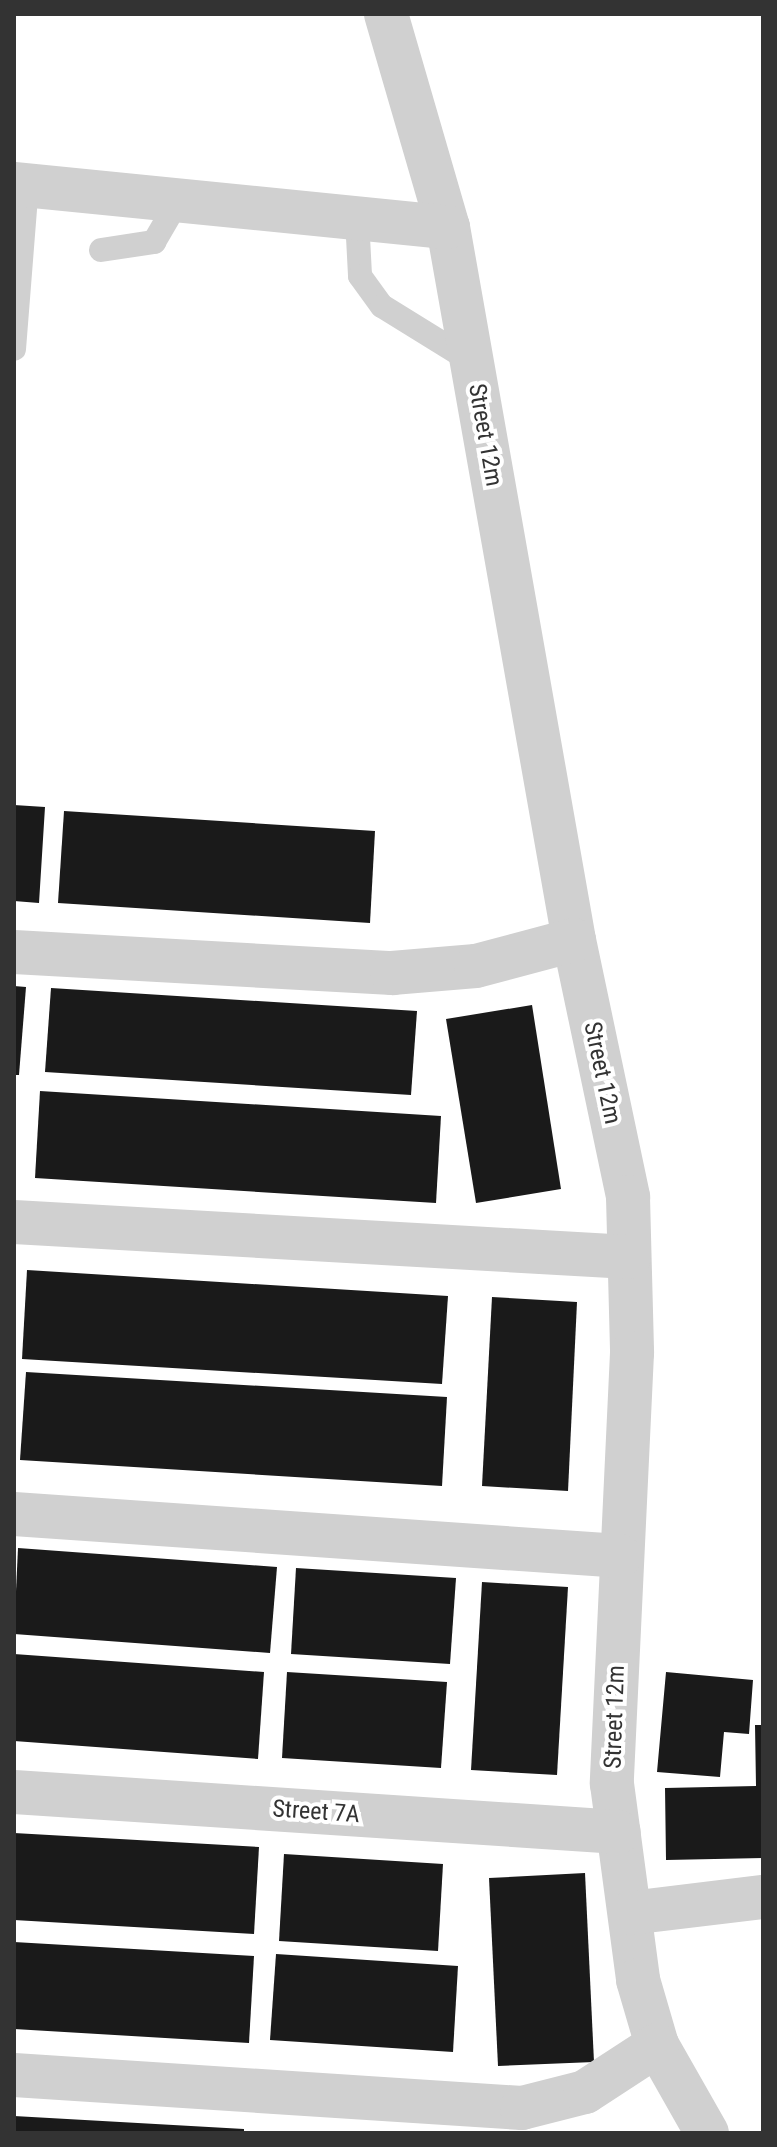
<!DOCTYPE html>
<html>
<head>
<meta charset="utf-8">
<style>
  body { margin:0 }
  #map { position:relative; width:777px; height:2147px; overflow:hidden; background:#fff; font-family:"Roboto Condensed",sans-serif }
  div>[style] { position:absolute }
  .building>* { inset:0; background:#1a1a1a }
  .service>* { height:24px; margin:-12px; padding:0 12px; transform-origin:12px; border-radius:12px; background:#d0d0d0 }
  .minor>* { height:44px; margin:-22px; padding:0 22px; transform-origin:22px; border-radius:22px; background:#d0d0d0 }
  span { translate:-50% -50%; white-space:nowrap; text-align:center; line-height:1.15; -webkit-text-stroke:8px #fff; paint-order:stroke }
  .street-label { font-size:24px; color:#333 }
  .frame { position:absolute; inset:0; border:16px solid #333; pointer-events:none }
</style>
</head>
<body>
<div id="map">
  <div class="building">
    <div style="clip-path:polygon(14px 805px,45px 807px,39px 903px,14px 901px)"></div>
    <div style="clip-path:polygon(64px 811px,375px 831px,370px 923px,58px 903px)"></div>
    <div style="clip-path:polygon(14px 986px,26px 987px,19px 1075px,14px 1075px)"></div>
    <div style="clip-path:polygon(51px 988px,417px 1011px,411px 1095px,45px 1072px)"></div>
    <div style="clip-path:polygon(532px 1005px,561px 1189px,476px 1203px,446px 1019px)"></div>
    <div style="clip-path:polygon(40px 1091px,441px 1116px,436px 1203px,35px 1178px)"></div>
    <div style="clip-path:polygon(27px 1270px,448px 1296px,442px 1384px,22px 1359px)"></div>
    <div style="clip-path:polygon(492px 1297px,577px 1302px,568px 1491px,482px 1486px)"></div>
    <div style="clip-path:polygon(26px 1372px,447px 1397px,442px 1486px,20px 1460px)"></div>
    <div style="clip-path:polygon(18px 1548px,277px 1567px,270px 1653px,14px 1634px)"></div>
    <div style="clip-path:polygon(296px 1568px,456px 1578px,450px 1664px,291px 1654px)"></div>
    <div style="clip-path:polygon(482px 1582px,568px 1587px,557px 1775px,471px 1770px)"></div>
    <div style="clip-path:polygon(14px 1654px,264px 1672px,258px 1759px,14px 1741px)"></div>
    <div style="clip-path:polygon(287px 1672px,447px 1682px,441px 1768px,282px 1758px)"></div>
    <div style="clip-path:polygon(666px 1672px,753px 1680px,749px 1734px,724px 1732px,720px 1777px,657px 1772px)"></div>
    <div style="clip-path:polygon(755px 1725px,763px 1725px,763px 1858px,666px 1860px,665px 1788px,756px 1786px)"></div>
    <div style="clip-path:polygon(14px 1833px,259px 1847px,254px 1934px,14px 1920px)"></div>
    <div style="clip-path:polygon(284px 1854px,443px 1864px,438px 1951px,279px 1941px)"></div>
    <div style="clip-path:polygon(585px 1873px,594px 2062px,498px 2066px,489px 1878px)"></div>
    <div style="clip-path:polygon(14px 1942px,254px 1956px,249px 2043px,14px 2029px)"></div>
    <div style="clip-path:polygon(276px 1954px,458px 1966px,453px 2052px,270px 2040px)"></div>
    <div style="clip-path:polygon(14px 2116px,244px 2129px,244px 2133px,14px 2133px)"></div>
  </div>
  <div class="service">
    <div style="left:357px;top:218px;width:58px;rotate:87deg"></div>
    <div style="left:360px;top:276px;width:37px;rotate:54deg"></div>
    <div style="left:382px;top:306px;width:105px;rotate:31.7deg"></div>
    <div style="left:101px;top:250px;width:54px;rotate:-8.6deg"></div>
    <div style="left:154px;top:242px;width:48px;rotate:-59.7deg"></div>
    <div style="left:14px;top:349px;width:165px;rotate:-85.5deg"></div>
  </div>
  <div class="minor">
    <div style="left:386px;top:14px;width:222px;rotate:73.8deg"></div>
    <div style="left:448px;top:227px;width:724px;rotate:79.98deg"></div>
    <div style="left:574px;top:940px;width:263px;rotate:78.1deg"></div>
    <div style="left:628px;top:1197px;width:156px;rotate:88.5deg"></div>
    <div style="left:632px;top:1353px;width:431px;rotate:92.7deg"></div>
    <div style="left:612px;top:1784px;width:198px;rotate:82.4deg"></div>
    <div style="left:638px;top:1980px;width:68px;rotate:73.7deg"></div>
    <div style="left:657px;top:2045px;width:101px;rotate:60.4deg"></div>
    <div style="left:14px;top:184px;width:436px;rotate:5.7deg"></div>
    <div style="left:14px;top:952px;width:379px;rotate:3.2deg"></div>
    <div style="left:392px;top:973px;width:84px;rotate:-4.8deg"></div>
    <div style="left:476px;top:966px;width:101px;rotate:-14.9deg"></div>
    <div style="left:14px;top:1222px;width:616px;rotate:3.26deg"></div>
    <div style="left:14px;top:1514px;width:607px;rotate:3.96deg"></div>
    <div style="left:14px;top:1792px;width:606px;rotate:3.78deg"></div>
    <div style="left:630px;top:1913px;width:134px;rotate:-6.9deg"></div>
    <div style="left:14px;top:2075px;width:509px;rotate:3.72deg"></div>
    <div style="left:522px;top:2108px;width:65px;rotate:-14.3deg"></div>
    <div style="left:585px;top:2092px;width:86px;rotate:-33.1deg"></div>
  </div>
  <div class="street-label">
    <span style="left:485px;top:435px;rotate:80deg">Street 12m</span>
    <span style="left:602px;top:1073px;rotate:78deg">Street 12m</span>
    <span style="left:615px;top:1717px;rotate:-88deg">Street 12m</span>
    <span style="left:316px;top:1812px;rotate:4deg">Street 7A</span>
  </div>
  <div class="frame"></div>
</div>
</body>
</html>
